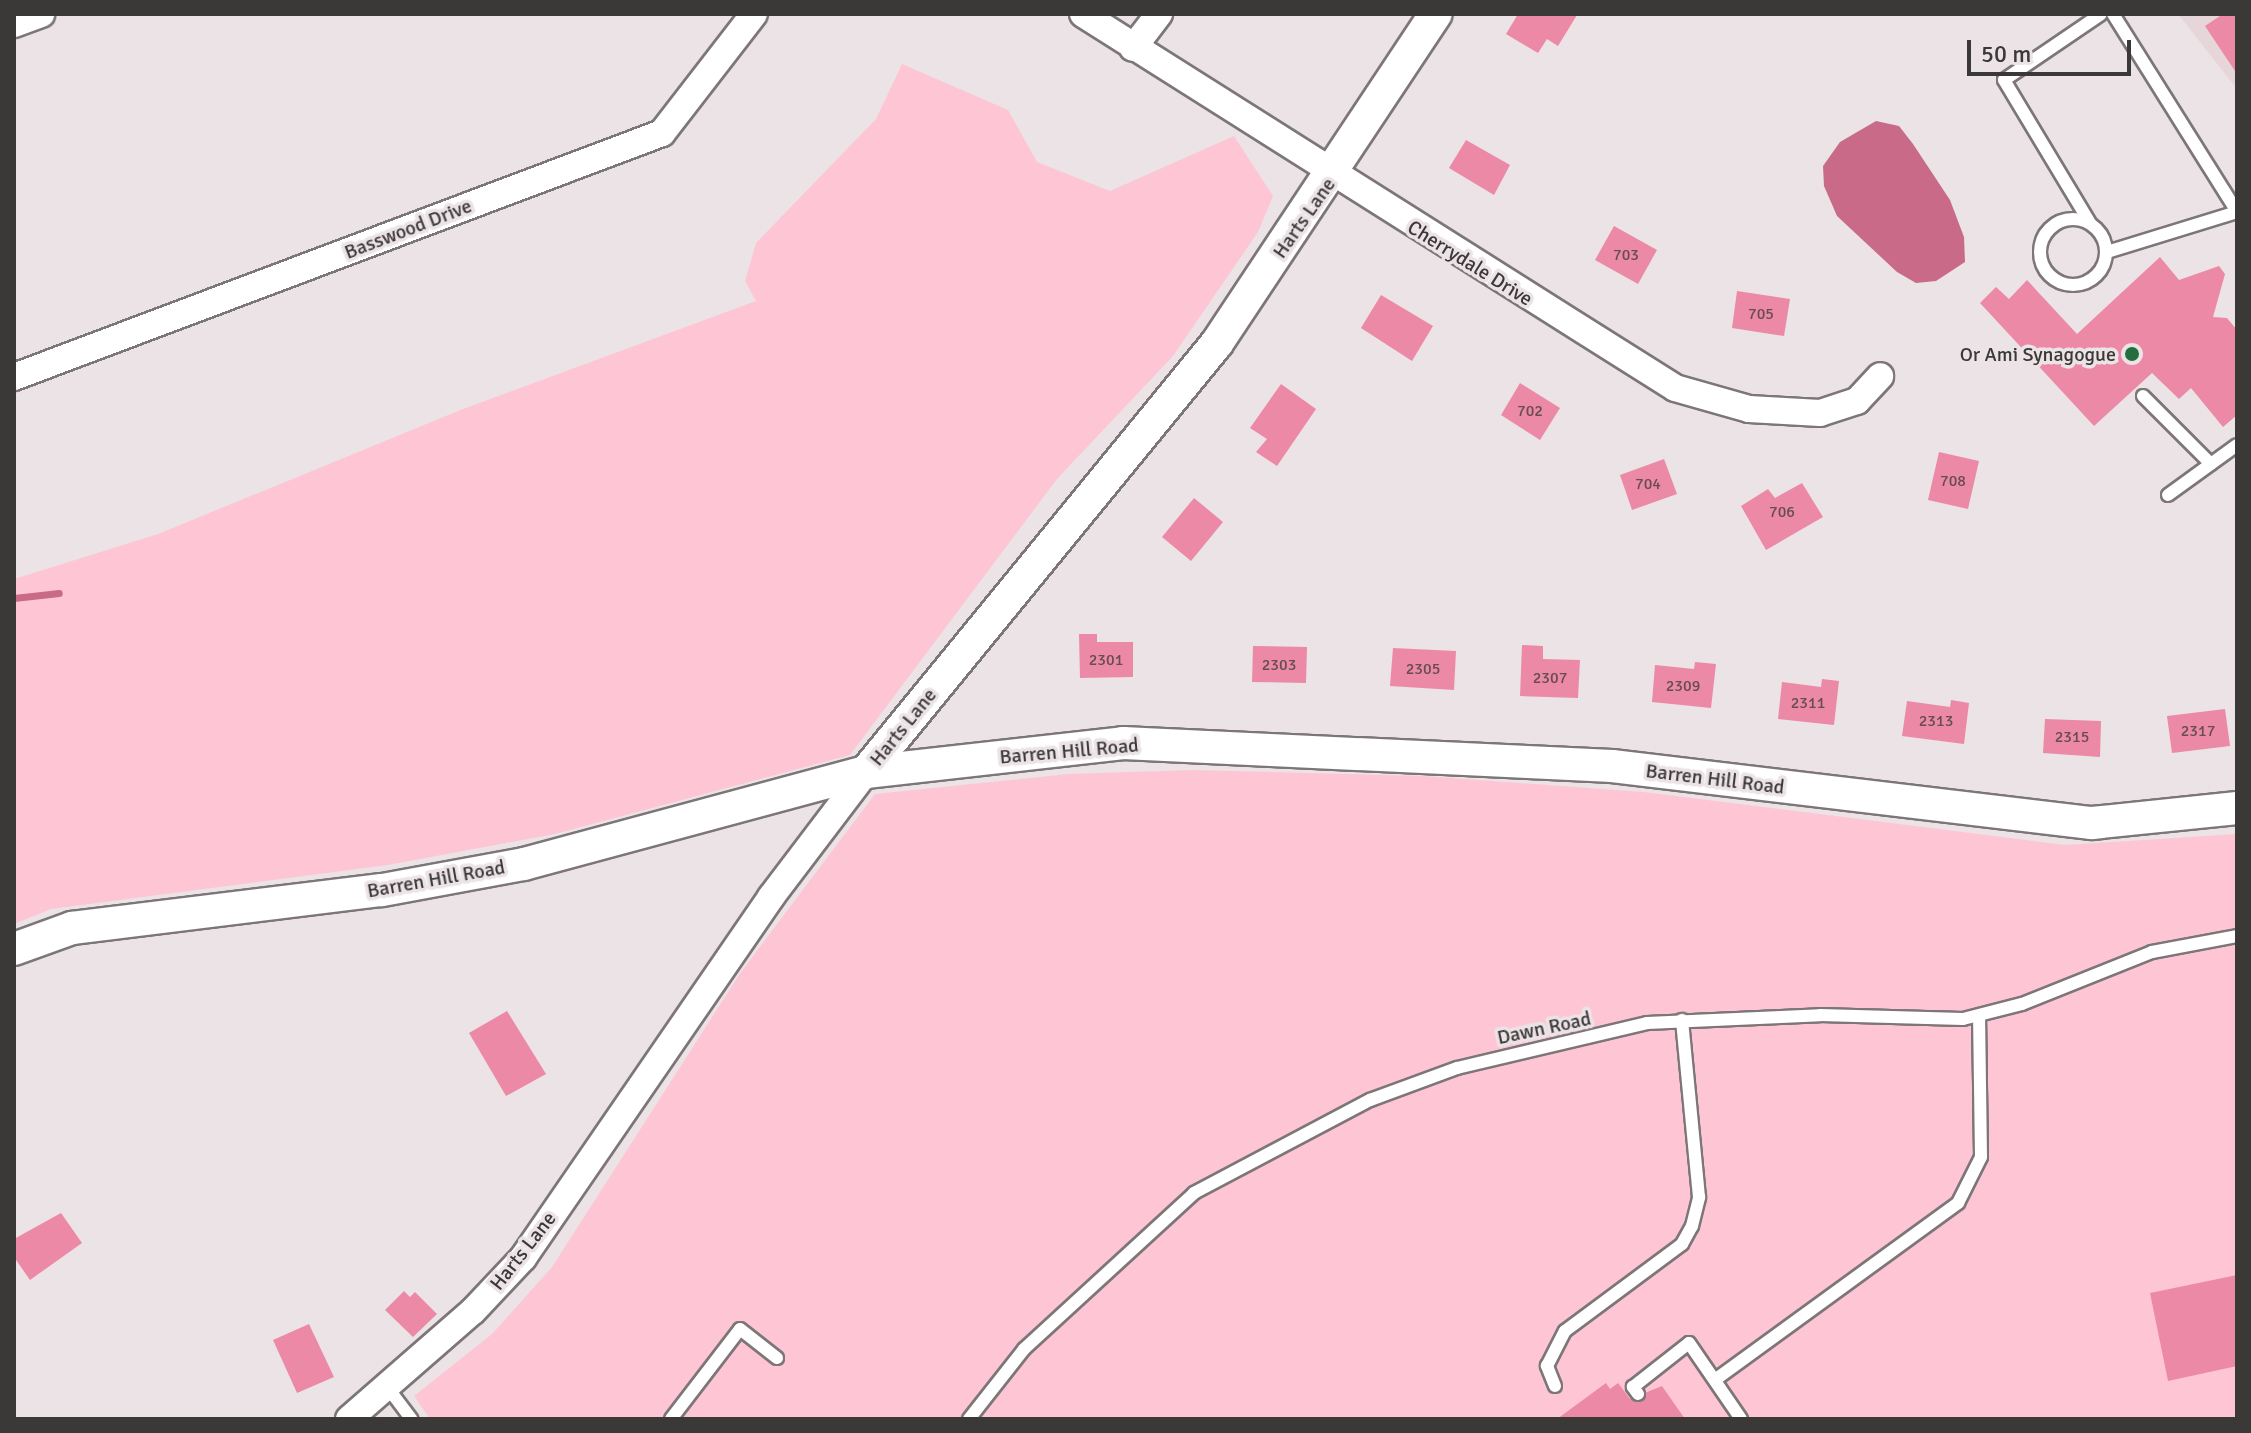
<!DOCTYPE html>
<html>
<head>
<meta charset="utf-8">
<style>
  body { margin:0 }
  #map { position:relative; width:2251px; height:1433px; overflow:hidden; background:#ebe3e5; font-family:Signika,sans-serif }
  div>[style] { position:absolute }
  .built>* { inset:0; background:#e6d5d9 }
  .green>* { inset:0; background:#fec6d5 }
  .water>* { inset:0; background:#c96a88 }
  .stream>* { height:7px; margin:-3.5px; padding:0 3.5px; transform-origin:3.5px; border-radius:3.5px; background:#c96a88 }
  .building>* { inset:0; background:#ec89a7 }
  .roads { filter:drop-shadow(2px 0 #7d7678) drop-shadow(-2px 0 #7d7678) drop-shadow(0 2px #7d7678) drop-shadow(0 -2px #7d7678) }
  .service>* { height:12px; margin:-6px; padding:0 6px; transform-origin:6px; border-radius:6px; background:#fff }
  .service>.ring { margin:-6px; padding:0; box-sizing:content-box; background:none; border:12px solid #fff; border-radius:50% }
  .minor>* { height:26px; margin:-13px; padding:0 13px; transform-origin:13px; border-radius:13px; background:#fff }
  .tertiary>* { height:32px; margin:-16px; padding:0 16px; transform-origin:16px; border-radius:16px; background:#fff }
  .dots>* { width:22px; height:22px; translate:-50% -50%; box-sizing:border-box; border:4px solid #ebe3e5; border-radius:50% }
  span { translate:-50% -50%; white-space:nowrap; text-align:center; line-height:1.15; -webkit-text-stroke:7px #ebe3e5; paint-order:stroke }
  .number-label { font-size:16px; color:#674c54 }
  .number-label span { -webkit-text-stroke-width:0 }
  .street-label { font-size:20px; color:#3b3838 }
  .poi-label { font-size:20px; color:#3b3838 }
  .right { translate:-100% -50%; text-align:right }
  .frame { position:absolute; inset:0; border:16px solid #3b3838; pointer-events:none }
  .scale { position:absolute; left:1967px; top:40px; width:164px; height:36px; box-sizing:border-box; border:4px solid #3b3838; border-top:0; padding-left:10px; font-size:24px; line-height:28px; white-space:nowrap; color:#3b3838; -webkit-text-stroke:6px #ebe3e5; paint-order:stroke }
</style>
</head>
<body>
<div id="map">
  <div class="built">
    <div style="clip-path:polygon(2178px 14px,2237px 14px,2237px 89px)"></div>
  </div>
  <div class="green">
    <div style="clip-path:polygon(902px 64px,1008px 110px,1037px 162px,1110px 191px,1234px 136px,1273px 196px,1258px 232px,1173px 356px,1057px 479px,850px 755px,555px 834px,388px 865px,51px 909px,14px 924px,14px 579px,158px 534px,463px 409px,756px 301px,745px 281px,756px 243px,876px 119px)"></div>
    <div style="clip-path:polygon(1193px 770px,1423px 776px,1644px 792px,2065px 845px,2237px 834px,2237px 1419px,430px 1419px,414px 1396px,492px 1334px,552px 1267px,741px 972px,875px 794px,1068px 774px)"></div>
  </div>
  <div class="water">
    <div style="clip-path:polygon(1876px 121px,1899px 126px,1913px 144px,1950px 200px,1964px 237px,1965px 262px,1936px 281px,1916px 283px,1897px 272px,1837px 216px,1824px 186px,1823px 166px,1840px 142px)"></div>
  </div>
  <div class="stream">
    <div style="left:14px;top:598px;width:45px;rotate:-6.3deg"></div>
  </div>
  <div class="building">
    <div style="clip-path:polygon(1518px 14px,1575px 14px,1577px 15px,1558px 46px,1547px 39px,1538px 53px,1506px 34px)"></div>
    <div style="clip-path:polygon(2223px 14px,2237px 14px,2237px 74px,2205px 26px)"></div>
    <div style="clip-path:polygon(1466px 140px,1510px 165px,1494px 195px,1449px 168px)"></div>
    <div style="clip-path:polygon(1614px 226px,1657px 250px,1638px 284px,1595px 260px)"></div>
    <div style="clip-path:polygon(2160px 257px,2179px 280px,2219px 266px,2225px 274px,2213px 317px,2227px 318px,2237px 330px,2237px 415px,2223px 427px,2191px 388px,2179px 399px,2152px 373px,2094px 426px,1980px 303px,1996px 287px,2009px 299px,2027px 280px,2077px 334px)"></div>
    <div style="clip-path:polygon(1737px 291px,1790px 299px,1784px 336px,1732px 328px)"></div>
    <div style="clip-path:polygon(1381px 295px,1433px 326px,1412px 361px,1361px 328px)"></div>
    <div style="clip-path:polygon(1520px 383px,1560px 408px,1540px 440px,1501px 415px)"></div>
    <div style="clip-path:polygon(1281px 384px,1316px 409px,1277px 466px,1256px 452px,1267px 439px,1250px 428px)"></div>
    <div style="clip-path:polygon(1939px 452px,1979px 461px,1968px 509px,1928px 500px)"></div>
    <div style="clip-path:polygon(1664px 459px,1677px 494px,1632px 510px,1620px 475px)"></div>
    <div style="clip-path:polygon(1802px 483px,1823px 517px,1766px 550px,1741px 506px,1768px 489px,1775px 498px)"></div>
    <div style="clip-path:polygon(1194px 498px,1223px 522px,1191px 561px,1162px 537px)"></div>
    <div style="clip-path:polygon(1079px 634px,1097px 634px,1097px 642px,1133px 642px,1133px 677px,1080px 678px)"></div>
    <div style="clip-path:polygon(1522px 645px,1543px 646px,1543px 659px,1580px 660px,1578px 698px,1520px 696px)"></div>
    <div style="clip-path:polygon(1253px 646px,1307px 647px,1306px 683px,1252px 682px)"></div>
    <div style="clip-path:polygon(1393px 648px,1456px 651px,1454px 690px,1390px 686px)"></div>
    <div style="clip-path:polygon(1695px 662px,1716px 664px,1711px 708px,1652px 702px,1655px 665px,1694px 669px)"></div>
    <div style="clip-path:polygon(1822px 679px,1839px 681px,1834px 725px,1778px 719px,1782px 682px,1821px 687px)"></div>
    <div style="clip-path:polygon(1951px 700px,1969px 703px,1964px 744px,1902px 736px,1907px 701px,1950px 707px)"></div>
    <div style="clip-path:polygon(2225px 709px,2230px 746px,2172px 753px,2167px 716px)"></div>
    <div style="clip-path:polygon(2045px 719px,2101px 721px,2100px 757px,2043px 753px)"></div>
    <div style="clip-path:polygon(507px 1011px,546px 1074px,506px 1096px,469px 1033px)"></div>
    <div style="clip-path:polygon(61px 1213px,82px 1243px,30px 1280px,14px 1257px,14px 1239px)"></div>
    <div style="clip-path:polygon(2237px 1275px,2237px 1366px,2168px 1381px,2150px 1293px)"></div>
    <div style="clip-path:polygon(404px 1291px,410px 1297px,415px 1292px,437px 1314px,413px 1337px,385px 1310px)"></div>
    <div style="clip-path:polygon(309px 1324px,334px 1377px,297px 1393px,273px 1340px)"></div>
    <div style="clip-path:polygon(1606px 1383px,1610px 1389px,1618px 1383px,1630px 1399px,1662px 1386px,1685px 1419px,1557px 1419px)"></div>
  </div>
  <div class="roads">
    <div class="service">
      <div style="left:2113px;top:14px;width:234px;rotate:57.9deg"></div>
      <div class="ring" style="left:2040px;top:219px;width:54px;height:54px"></div>
      <div style="left:2090px;top:223px;width:167px;rotate:-121deg"></div>
      <div style="left:2004px;top:80px;width:117px;rotate:-34.2deg"></div>
      <div style="left:2107px;top:252px;width:136px;rotate:-17.1deg"></div>
      <div style="left:2143px;top:396px;width:96px;rotate:45deg"></div>
      <div style="left:2168px;top:495px;width:85px;rotate:-35.9deg"></div>
      <div style="left:1716px;top:1379px;width:299px;rotate:-36deg"></div>
      <div style="left:1958px;top:1203px;width:51px;rotate:-63.4deg"></div>
      <div style="left:1981px;top:1157px;width:141px;rotate:-90.8deg"></div>
      <div style="left:1555px;top:1386px;width:22px;rotate:-112deg"></div>
      <div style="left:1547px;top:1366px;width:39px;rotate:-63deg"></div>
      <div style="left:1565px;top:1331px;width:146px;rotate:-36.6deg"></div>
      <div style="left:1682px;top:1244px;width:21px;rotate:-61deg"></div>
      <div style="left:1692px;top:1226px;width:30px;rotate:-76deg"></div>
      <div style="left:1699px;top:1197px;width:178px;rotate:-95.5deg"></div>
      <div style="left:388px;top:1388px;width:39px;rotate:53deg"></div>
      <div style="left:1638px;top:1394px;width:9px;rotate:-126deg"></div>
      <div style="left:1633px;top:1387px;width:71px;rotate:-38.2deg"></div>
      <div style="left:1689px;top:1343px;width:92px;rotate:55.6deg"></div>
      <div style="left:671px;top:1419px;width:113px;rotate:-52.5deg"></div>
      <div style="left:740px;top:1329px;width:47px;rotate:38.1deg"></div>
      <div style="left:969px;top:1419px;width:89px;rotate:-51.8deg"></div>
      <div style="left:1024px;top:1349px;width:231px;rotate:-42.5deg"></div>
      <div style="left:1194px;top:1193px;width:199px;rotate:-27.9deg"></div>
      <div style="left:1370px;top:1100px;width:93px;rotate:-20.2deg"></div>
      <div style="left:1457px;top:1068px;width:195px;rotate:-13.3deg"></div>
      <div style="left:1647px;top:1023px;width:173px;rotate:-2.6deg"></div>
      <div style="left:1820px;top:1015px;width:143px;rotate:1.6deg"></div>
      <div style="left:1963px;top:1019px;width:61px;rotate:-14.3deg"></div>
      <div style="left:2022px;top:1004px;width:140px;rotate:-21.8deg"></div>
      <div style="left:2152px;top:952px;width:86px;rotate:-10.7deg"></div>
    </div>
    <div class="minor">
      <div style="left:1083px;top:14px;width:700px;rotate:32.28deg"></div>
      <div style="left:1675px;top:388px;width:77px;rotate:15.8deg"></div>
      <div style="left:1749px;top:409px;width:71px;rotate:3.2deg"></div>
      <div style="left:1820px;top:413px;width:39px;rotate:-18deg"></div>
      <div style="left:1857px;top:401px;width:34px;rotate:-47deg"></div>
      <div style="left:14px;top:24px;width:29px;rotate:-20deg"></div>
      <div style="left:1133px;top:48px;width:43px;rotate:-52.6deg"></div>
      <div style="left:14px;top:377px;width:692px;rotate:-20.63deg"></div>
      <div style="left:662px;top:133px;width:150px;rotate:-52.3deg"></div>
      <div style="left:349px;top:1419px;width:164px;rotate:-41.1deg"></div>
      <div style="left:473px;top:1311px;width:73px;rotate:-46.7deg"></div>
      <div style="left:523px;top:1258px;width:438px;rotate:-55.5deg"></div>
      <div style="left:771px;top:897px;width:157px;rotate:-52.8deg"></div>
    </div>
    <div class="tertiary">
      <div style="left:866px;top:772px;width:554px;rotate:-50.71deg"></div>
      <div style="left:1217px;top:343px;width:395px;rotate:-56.4deg"></div>
      <div style="left:14px;top:949px;width:62px;rotate:-19.9deg"></div>
      <div style="left:72px;top:928px;width:312px;rotate:-7deg"></div>
      <div style="left:382px;top:890px;width:144px;rotate:-10.4deg"></div>
      <div style="left:524px;top:864px;width:354px;rotate:-15.1deg"></div>
      <div style="left:866px;top:772px;width:259px;rotate:-6.4deg"></div>
      <div style="left:1123px;top:743px;width:490px;rotate:2.7deg"></div>
      <div style="left:1612px;top:766px;width:483px;rotate:6.8deg"></div>
      <div style="left:2092px;top:823px;width:146px;rotate:-5.9deg"></div>
    </div>
  </div>
  <div class="dots">
    <div style="left:2132px;top:354px;background:#246e3d"></div>
  </div>
  <div class="number-label">
    <span style="left:1626px;top:255px">703</span>
    <span style="left:1761px;top:314px">705</span>
    <span style="left:1530px;top:411px">702</span>
    <span style="left:1953px;top:481px">708</span>
    <span style="left:1648px;top:484px">704</span>
    <span style="left:1782px;top:512px">706</span>
    <span style="left:1106px;top:660px">2301</span>
    <span style="left:1279px;top:665px">2303</span>
    <span style="left:1423px;top:669px">2305</span>
    <span style="left:1550px;top:678px">2307</span>
    <span style="left:1683px;top:686px">2309</span>
    <span style="left:1808px;top:703px">2311</span>
    <span style="left:1936px;top:721px">2313</span>
    <span style="left:2198px;top:731px">2317</span>
    <span style="left:2072px;top:737px">2315</span>
  </div>
  <div class="street-label">
    <span style="left:1304px;top:218px;rotate:-55deg">Harts Lane</span>
    <span style="left:408px;top:229px;rotate:-21deg">Basswood Drive</span>
    <span style="left:1470px;top:263px;rotate:32deg">Cherrydale Drive</span>
    <span style="left:903px;top:727px;rotate:-51deg">Harts Lane</span>
    <span style="left:1069px;top:751px;rotate:-5deg">Barren Hill Road</span>
    <span style="left:1715px;top:779px;rotate:7deg">Barren Hill Road</span>
    <span style="left:436px;top:879px;rotate:-10deg">Barren Hill Road</span>
    <span style="left:1544px;top:1028px;rotate:-12deg">Dawn Road</span>
    <span style="left:523px;top:1251px;rotate:-52deg">Harts Lane</span>
  </div>
  <div class="poi-label">
    <span class="right" style="left:2116px;top:354px">Or Ami Synagogue</span>
  </div>
  <div class="frame"></div>
  <div class="scale">50 m</div>
</div>
</body>
</html>
